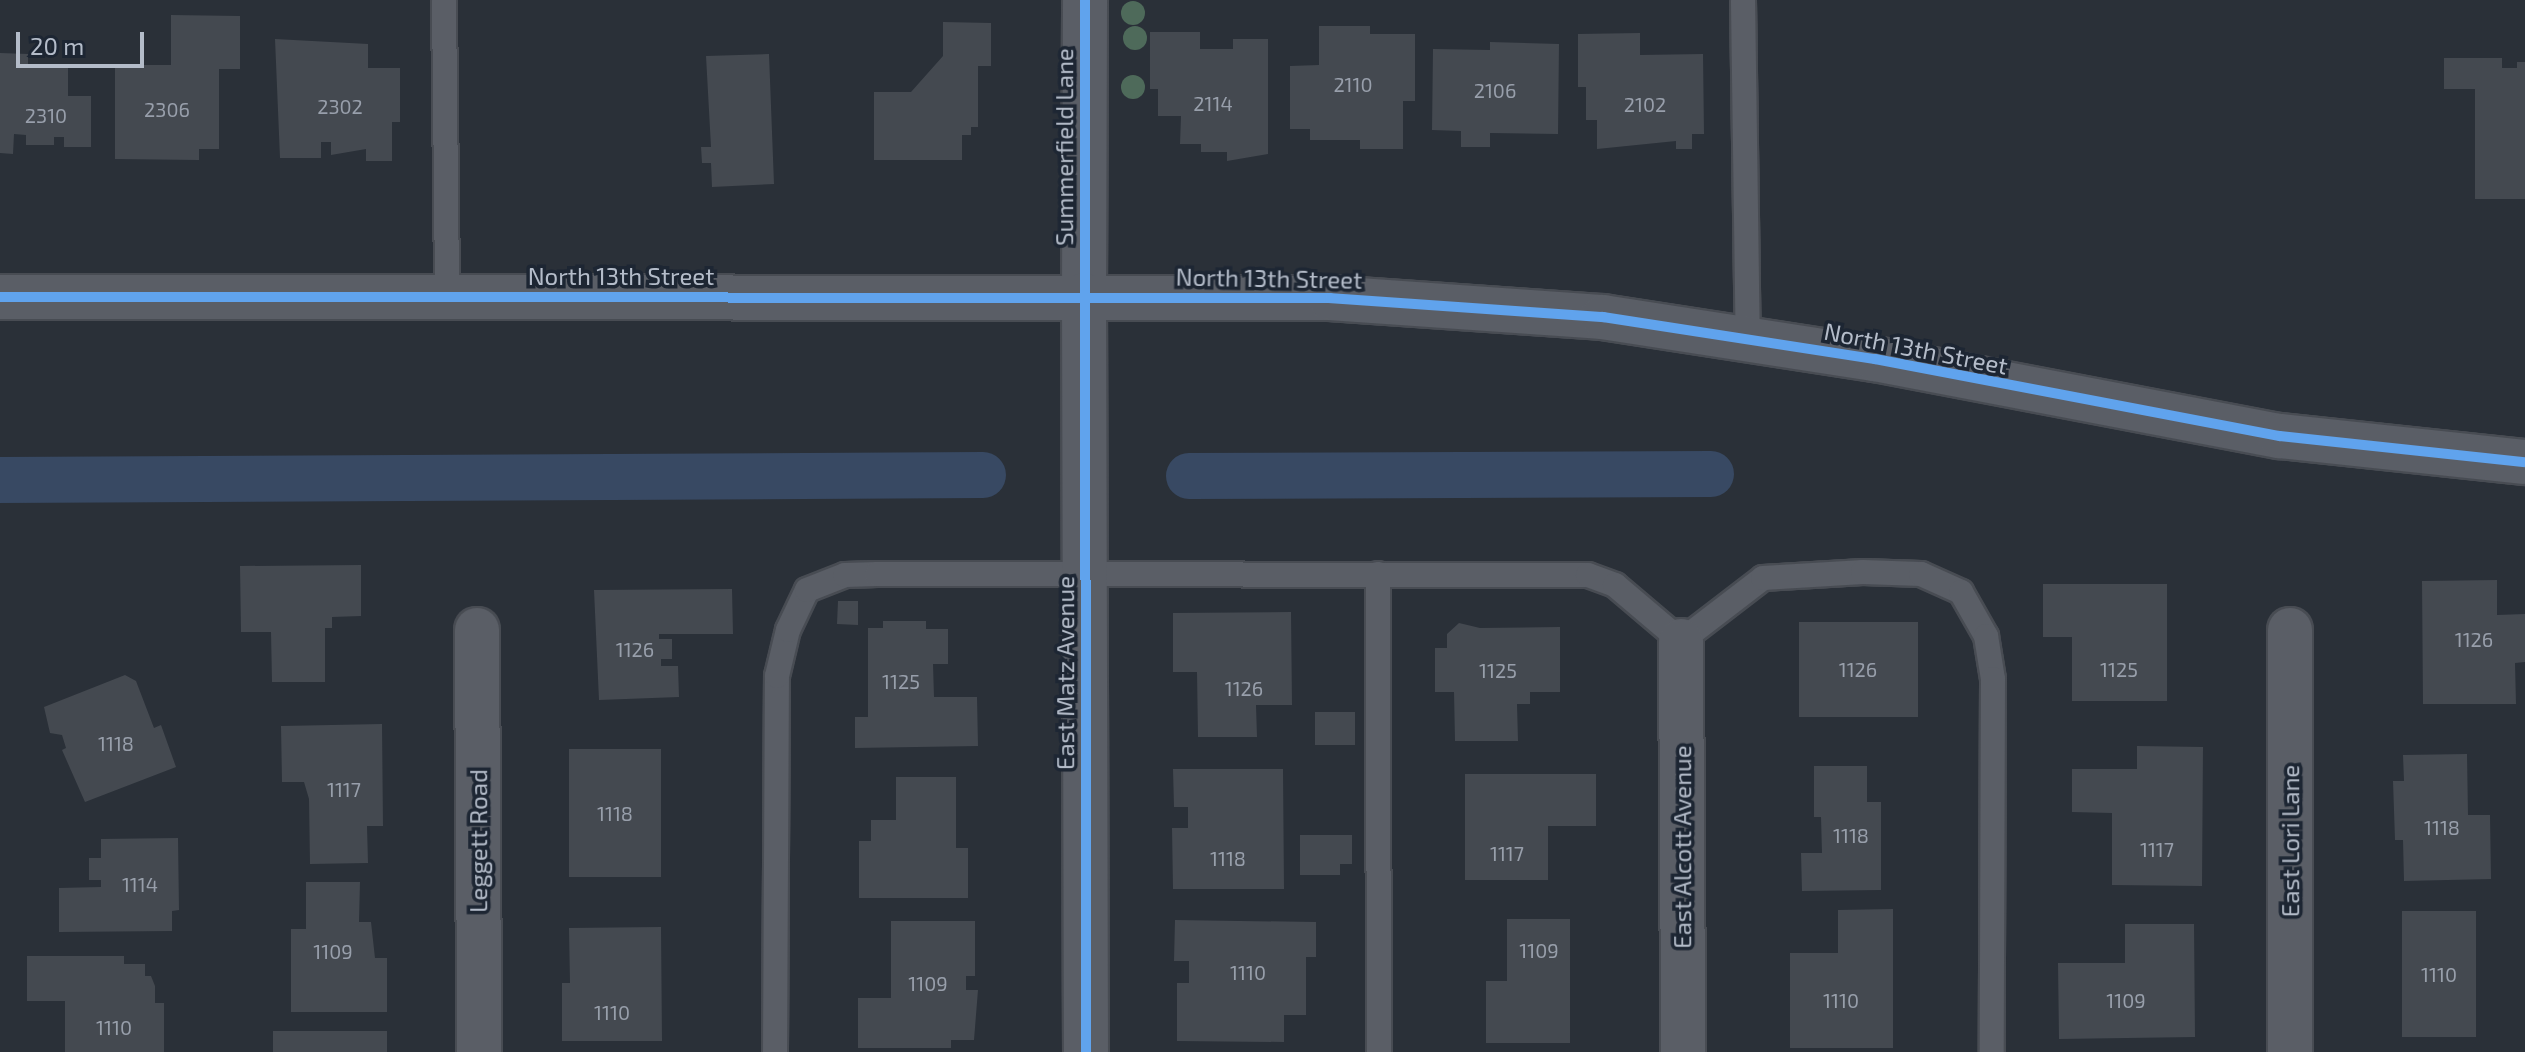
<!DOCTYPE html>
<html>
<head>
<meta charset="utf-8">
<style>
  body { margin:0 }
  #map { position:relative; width:2525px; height:1052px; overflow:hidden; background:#2a3038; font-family:"Exo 2",sans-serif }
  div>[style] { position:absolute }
  .canal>* { height:46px; margin:-23px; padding:0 23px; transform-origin:23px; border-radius:23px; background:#384963 }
  .building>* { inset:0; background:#444950 }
  .roads { filter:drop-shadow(2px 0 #484c53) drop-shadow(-2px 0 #484c53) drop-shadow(0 2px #484c53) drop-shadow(0 -2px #484c53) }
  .service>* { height:24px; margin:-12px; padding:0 12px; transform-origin:12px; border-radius:12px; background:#5a5e66 }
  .minor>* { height:44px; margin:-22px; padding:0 22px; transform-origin:22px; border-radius:22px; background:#5a5e66 }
  .tertiary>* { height:44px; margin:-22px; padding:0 22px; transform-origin:22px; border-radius:22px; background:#5a5e66 }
  .cycleway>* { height:10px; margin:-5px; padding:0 5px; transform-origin:5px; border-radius:5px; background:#60a3ed }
  .trees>* { width:24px; height:24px; margin:-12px; border-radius:50%; background:#4e6a5a }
  span { translate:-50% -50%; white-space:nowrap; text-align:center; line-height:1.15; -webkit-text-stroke:7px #1d2633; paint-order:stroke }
  .number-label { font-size:20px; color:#989fab }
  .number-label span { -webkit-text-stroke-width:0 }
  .street-label { font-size:24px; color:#b4bcc9 }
  .scale { position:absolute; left:16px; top:32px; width:128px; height:36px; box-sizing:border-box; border:4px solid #b4bcc9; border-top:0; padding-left:10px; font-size:24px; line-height:28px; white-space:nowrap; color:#b4bcc9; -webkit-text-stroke:6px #1d2633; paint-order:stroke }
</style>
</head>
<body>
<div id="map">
  <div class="canal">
    <div style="left:1189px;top:476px;width:522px;rotate:-0.22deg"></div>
    <div style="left:0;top:480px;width:983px;rotate:-0.29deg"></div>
  </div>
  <div class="building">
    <div style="clip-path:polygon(171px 15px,240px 16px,240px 69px,219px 69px,219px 149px,199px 149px,199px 160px,115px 159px,115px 65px,171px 65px)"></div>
    <div style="clip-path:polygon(943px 22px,991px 23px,991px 66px,978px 66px,978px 127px,971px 127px,971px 135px,962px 135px,962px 160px,874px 160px,874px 92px,911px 92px,943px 56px)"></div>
    <div style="clip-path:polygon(1319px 26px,1370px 26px,1370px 34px,1415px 34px,1415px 101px,1403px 101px,1403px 149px,1360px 149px,1360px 140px,1310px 140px,1310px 129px,1290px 129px,1290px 66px,1319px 65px)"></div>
    <div style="clip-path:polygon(1150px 32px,1200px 32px,1200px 49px,1233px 49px,1233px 39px,1268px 39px,1268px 154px,1227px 161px,1227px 152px,1201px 152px,1201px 144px,1180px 144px,1181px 116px,1158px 116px,1158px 89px,1150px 89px)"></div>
    <div style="clip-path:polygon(1640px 33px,1640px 55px,1703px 54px,1704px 134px,1692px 134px,1692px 149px,1676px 149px,1676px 141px,1597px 149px,1597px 120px,1586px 120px,1586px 87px,1578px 87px,1578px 34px)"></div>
    <div style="clip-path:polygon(275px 39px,368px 44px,368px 68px,400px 68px,400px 122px,392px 122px,392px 161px,366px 161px,366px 149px,331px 155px,331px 142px,321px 142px,321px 158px,280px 158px)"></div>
    <div style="clip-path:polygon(1490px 42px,1559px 44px,1558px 134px,1490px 133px,1490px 147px,1461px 147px,1461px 131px,1432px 130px,1433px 49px,1490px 50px)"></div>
    <div style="clip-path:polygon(0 53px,28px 54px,28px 65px,68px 65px,68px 96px,91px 96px,91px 147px,64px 147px,64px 137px,54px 137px,54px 145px,26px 145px,26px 135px,14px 134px,13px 154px,0 153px)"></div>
    <div style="clip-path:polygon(769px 54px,774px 184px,712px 187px,711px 163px,702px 163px,701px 147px,711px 147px,706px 56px)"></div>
    <div style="clip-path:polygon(2444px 58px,2502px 58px,2502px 68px,2517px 68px,2517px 62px,2525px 62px,2525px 199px,2475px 199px,2475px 89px,2444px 89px)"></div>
    <div style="clip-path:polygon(361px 565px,361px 616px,332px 617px,332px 628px,325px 628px,325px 682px,272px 682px,271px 632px,241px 632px,240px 566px)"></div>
    <div style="clip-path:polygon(2497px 580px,2497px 615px,2525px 614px,2525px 662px,2515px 663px,2516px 704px,2423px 704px,2422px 581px)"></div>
    <div style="clip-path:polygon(2043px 584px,2167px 584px,2167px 701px,2072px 701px,2072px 637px,2043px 637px)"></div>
    <div style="clip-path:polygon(732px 589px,733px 634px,659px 634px,659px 639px,672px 639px,672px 659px,661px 659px,661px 666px,678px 666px,679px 697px,599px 700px,594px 590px)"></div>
    <div style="clip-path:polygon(838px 601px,858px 601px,858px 625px,837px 624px)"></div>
    <div style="clip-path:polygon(1291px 612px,1292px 705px,1256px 705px,1257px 737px,1198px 737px,1197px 672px,1173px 672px,1173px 613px)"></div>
    <div style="clip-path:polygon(883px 621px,926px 621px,926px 629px,948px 629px,948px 664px,933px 664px,934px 697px,977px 697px,978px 746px,855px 748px,855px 717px,868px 717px,868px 628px,883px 628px)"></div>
    <div style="clip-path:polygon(1799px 622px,1918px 622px,1918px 717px,1799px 717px)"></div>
    <div style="clip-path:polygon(1459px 623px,1480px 628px,1560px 627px,1560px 692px,1530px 692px,1530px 704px,1517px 704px,1518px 741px,1455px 741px,1454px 692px,1435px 692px,1435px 648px,1447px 648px,1447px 634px)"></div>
    <div style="clip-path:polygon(125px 675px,136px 681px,154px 728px,161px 725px,176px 767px,85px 802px,62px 750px,66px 748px,62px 735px,50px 733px,44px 707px)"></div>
    <div style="clip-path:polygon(1315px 712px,1355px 712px,1355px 745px,1315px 745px)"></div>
    <div style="clip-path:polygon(382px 724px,383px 826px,367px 826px,368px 863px,310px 864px,309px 799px,304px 782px,282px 782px,281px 726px)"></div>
    <div style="clip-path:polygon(2137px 746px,2203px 747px,2202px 886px,2112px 885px,2112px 813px,2072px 812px,2072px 769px,2137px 769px)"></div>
    <div style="clip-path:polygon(569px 749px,661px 749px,661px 877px,569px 877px)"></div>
    <div style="clip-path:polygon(2467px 754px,2468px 815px,2490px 815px,2491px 879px,2404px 881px,2403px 840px,2395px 840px,2393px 781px,2404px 781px,2403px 755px)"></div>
    <div style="clip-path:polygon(1814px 766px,1867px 766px,1867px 802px,1881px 802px,1881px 890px,1802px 891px,1801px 853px,1822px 853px,1821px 817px,1814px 817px)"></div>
    <div style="clip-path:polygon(1173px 769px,1283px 769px,1284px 889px,1173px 889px,1172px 828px,1188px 828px,1188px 807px,1174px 807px)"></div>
    <div style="clip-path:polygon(1465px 774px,1596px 774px,1596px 826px,1548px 826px,1548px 880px,1465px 880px)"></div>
    <div style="clip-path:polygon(896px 777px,956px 777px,956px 848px,968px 848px,968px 898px,859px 898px,859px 841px,871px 841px,871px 820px,896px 820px)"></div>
    <div style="clip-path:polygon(1300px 835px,1352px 835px,1352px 864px,1340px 864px,1340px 875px,1300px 875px)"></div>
    <div style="clip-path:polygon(178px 838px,179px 910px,172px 911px,172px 931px,59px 932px,59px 888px,101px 887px,101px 880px,89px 880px,89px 858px,101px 858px,101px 839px)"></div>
    <div style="clip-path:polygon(306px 882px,360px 882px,359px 922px,371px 922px,375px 958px,387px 958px,387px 1012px,291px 1012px,291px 929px,306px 929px)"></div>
    <div style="clip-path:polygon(1893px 909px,1893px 1048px,1790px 1048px,1790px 953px,1838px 953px,1838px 910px)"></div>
    <div style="clip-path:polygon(2402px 911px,2476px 911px,2476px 1037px,2402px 1037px)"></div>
    <div style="clip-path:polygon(1507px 919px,1570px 919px,1570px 1043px,1486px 1043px,1486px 981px,1507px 981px)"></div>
    <div style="clip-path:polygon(1175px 920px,1316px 922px,1316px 957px,1306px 957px,1306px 1015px,1284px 1015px,1284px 1042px,1177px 1041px,1177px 983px,1189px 983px,1189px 961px,1174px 961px)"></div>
    <div style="clip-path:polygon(891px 921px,975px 921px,975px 976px,966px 976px,966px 990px,978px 990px,974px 1040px,951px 1040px,951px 1048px,858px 1048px,858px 998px,891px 998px)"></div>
    <div style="clip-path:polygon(2125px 924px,2194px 924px,2195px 1037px,2059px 1039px,2058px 963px,2125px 963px)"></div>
    <div style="clip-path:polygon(661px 927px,662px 1041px,562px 1041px,562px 983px,570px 983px,569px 928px)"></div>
    <div style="clip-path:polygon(27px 956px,124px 956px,124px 964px,145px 964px,145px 976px,151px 976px,155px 986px,155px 1003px,164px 1003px,164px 1052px,65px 1052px,65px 1001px,27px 1001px)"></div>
    <div style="clip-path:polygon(273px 1031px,387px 1031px,387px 1052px,273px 1052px)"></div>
  </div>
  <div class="roads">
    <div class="service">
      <div style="left:444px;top:0;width:296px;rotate:89.4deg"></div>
      <div style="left:1743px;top:0;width:339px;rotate:89.2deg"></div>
      <div style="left:1378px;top:574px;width:478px;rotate:89.9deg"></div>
      <div style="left:775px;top:1052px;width:376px;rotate:-89.7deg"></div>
      <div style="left:777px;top:676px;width:47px;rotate:-76.6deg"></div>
      <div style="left:788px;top:630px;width:44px;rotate:-64.6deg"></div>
      <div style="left:807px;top:590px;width:41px;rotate:-21.5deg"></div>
      <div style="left:845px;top:575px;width:32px;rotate:-2deg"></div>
      <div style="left:877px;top:574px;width:711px;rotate:0.08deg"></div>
      <div style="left:1588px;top:575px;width:29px;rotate:20deg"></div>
      <div style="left:1615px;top:585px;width:87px;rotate:40.3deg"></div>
      <div style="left:1681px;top:641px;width:103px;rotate:-37.5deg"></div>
      <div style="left:1763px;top:578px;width:100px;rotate:-3.4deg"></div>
      <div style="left:1863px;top:572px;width:58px;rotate:2deg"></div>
      <div style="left:1921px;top:574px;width:44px;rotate:24.2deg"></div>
      <div style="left:1961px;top:592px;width:51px;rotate:60.4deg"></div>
      <div style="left:1986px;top:636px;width:44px;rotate:80.8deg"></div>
      <div style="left:1993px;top:679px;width:373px;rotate:90.2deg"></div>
    </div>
    <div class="minor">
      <div style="left:1084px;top:295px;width:295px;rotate:-89.8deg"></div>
      <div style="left:477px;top:630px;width:422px;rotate:89.7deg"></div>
      <div style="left:2290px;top:630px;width:422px;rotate:90deg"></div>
      <div style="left:1681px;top:641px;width:411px;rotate:89.7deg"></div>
    </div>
    <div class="tertiary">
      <div style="left:1084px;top:295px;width:757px;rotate:89.85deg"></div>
      <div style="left:0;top:297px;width:1330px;rotate:0.04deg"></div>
      <div style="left:1330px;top:298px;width:274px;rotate:4deg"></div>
      <div style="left:1603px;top:317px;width:275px;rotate:8.8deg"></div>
      <div style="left:1875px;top:359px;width:412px;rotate:10.8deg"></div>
      <div style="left:2280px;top:436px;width:246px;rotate:6.1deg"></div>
    </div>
  </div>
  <div class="cycleway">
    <div style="left:1085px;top:0;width:1052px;rotate:89.95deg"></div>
    <div style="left:0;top:297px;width:1330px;rotate:0.04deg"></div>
    <div style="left:1330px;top:298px;width:274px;rotate:4deg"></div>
    <div style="left:1603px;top:317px;width:275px;rotate:8.8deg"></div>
    <div style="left:1875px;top:359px;width:412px;rotate:10.8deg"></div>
    <div style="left:2280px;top:436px;width:246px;rotate:6.1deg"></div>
  </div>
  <div class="trees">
    <div style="left:1133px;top:13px"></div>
    <div style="left:1135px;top:38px"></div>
    <div style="left:1133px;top:87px"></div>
  </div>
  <div class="number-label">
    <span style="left:1353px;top:84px">2110</span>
    <span style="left:1495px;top:90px">2106</span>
    <span style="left:1213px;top:103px">2114</span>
    <span style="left:1645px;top:104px">2102</span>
    <span style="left:340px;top:106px">2302</span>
    <span style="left:167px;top:109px">2306</span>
    <span style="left:46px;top:115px">2310</span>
    <span style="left:2474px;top:639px">1126</span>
    <span style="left:635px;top:649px">1126</span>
    <span style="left:1858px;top:669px">1126</span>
    <span style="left:2119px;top:669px">1125</span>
    <span style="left:1498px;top:670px">1125</span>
    <span style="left:901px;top:681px">1125</span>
    <span style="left:1244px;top:688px">1126</span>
    <span style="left:116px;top:743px">1118</span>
    <span style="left:344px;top:789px">1117</span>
    <span style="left:615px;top:813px">1118</span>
    <span style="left:2442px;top:827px">1118</span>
    <span style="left:1851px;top:835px">1118</span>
    <span style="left:2157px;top:849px">1117</span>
    <span style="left:1507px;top:853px">1117</span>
    <span style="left:1228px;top:858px">1118</span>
    <span style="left:140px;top:884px">1114</span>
    <span style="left:1539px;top:950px">1109</span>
    <span style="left:333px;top:951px">1109</span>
    <span style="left:1248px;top:972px">1110</span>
    <span style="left:2439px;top:974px">1110</span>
    <span style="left:928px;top:983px">1109</span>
    <span style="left:1841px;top:1000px">1110</span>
    <span style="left:2126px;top:1000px">1109</span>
    <span style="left:612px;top:1012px">1110</span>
    <span style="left:114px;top:1027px">1110</span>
  </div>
  <div class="street-label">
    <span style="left:1064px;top:147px;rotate:-90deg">Summerfield Lane</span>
    <span style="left:621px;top:276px">North 13th Street</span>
    <span style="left:1269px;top:278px;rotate:1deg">North 13th Street</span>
    <span style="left:1916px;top:348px;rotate:11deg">North 13th Street</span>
    <span style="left:1065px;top:673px;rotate:-90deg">East Matz Avenue</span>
    <span style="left:478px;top:841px;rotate:-90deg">Leggett Road</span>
    <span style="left:2290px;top:841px;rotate:-90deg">East Lori Lane</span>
    <span style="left:1682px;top:847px;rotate:-90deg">East Alcott Avenue</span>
  </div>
  <div class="scale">20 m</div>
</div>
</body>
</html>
